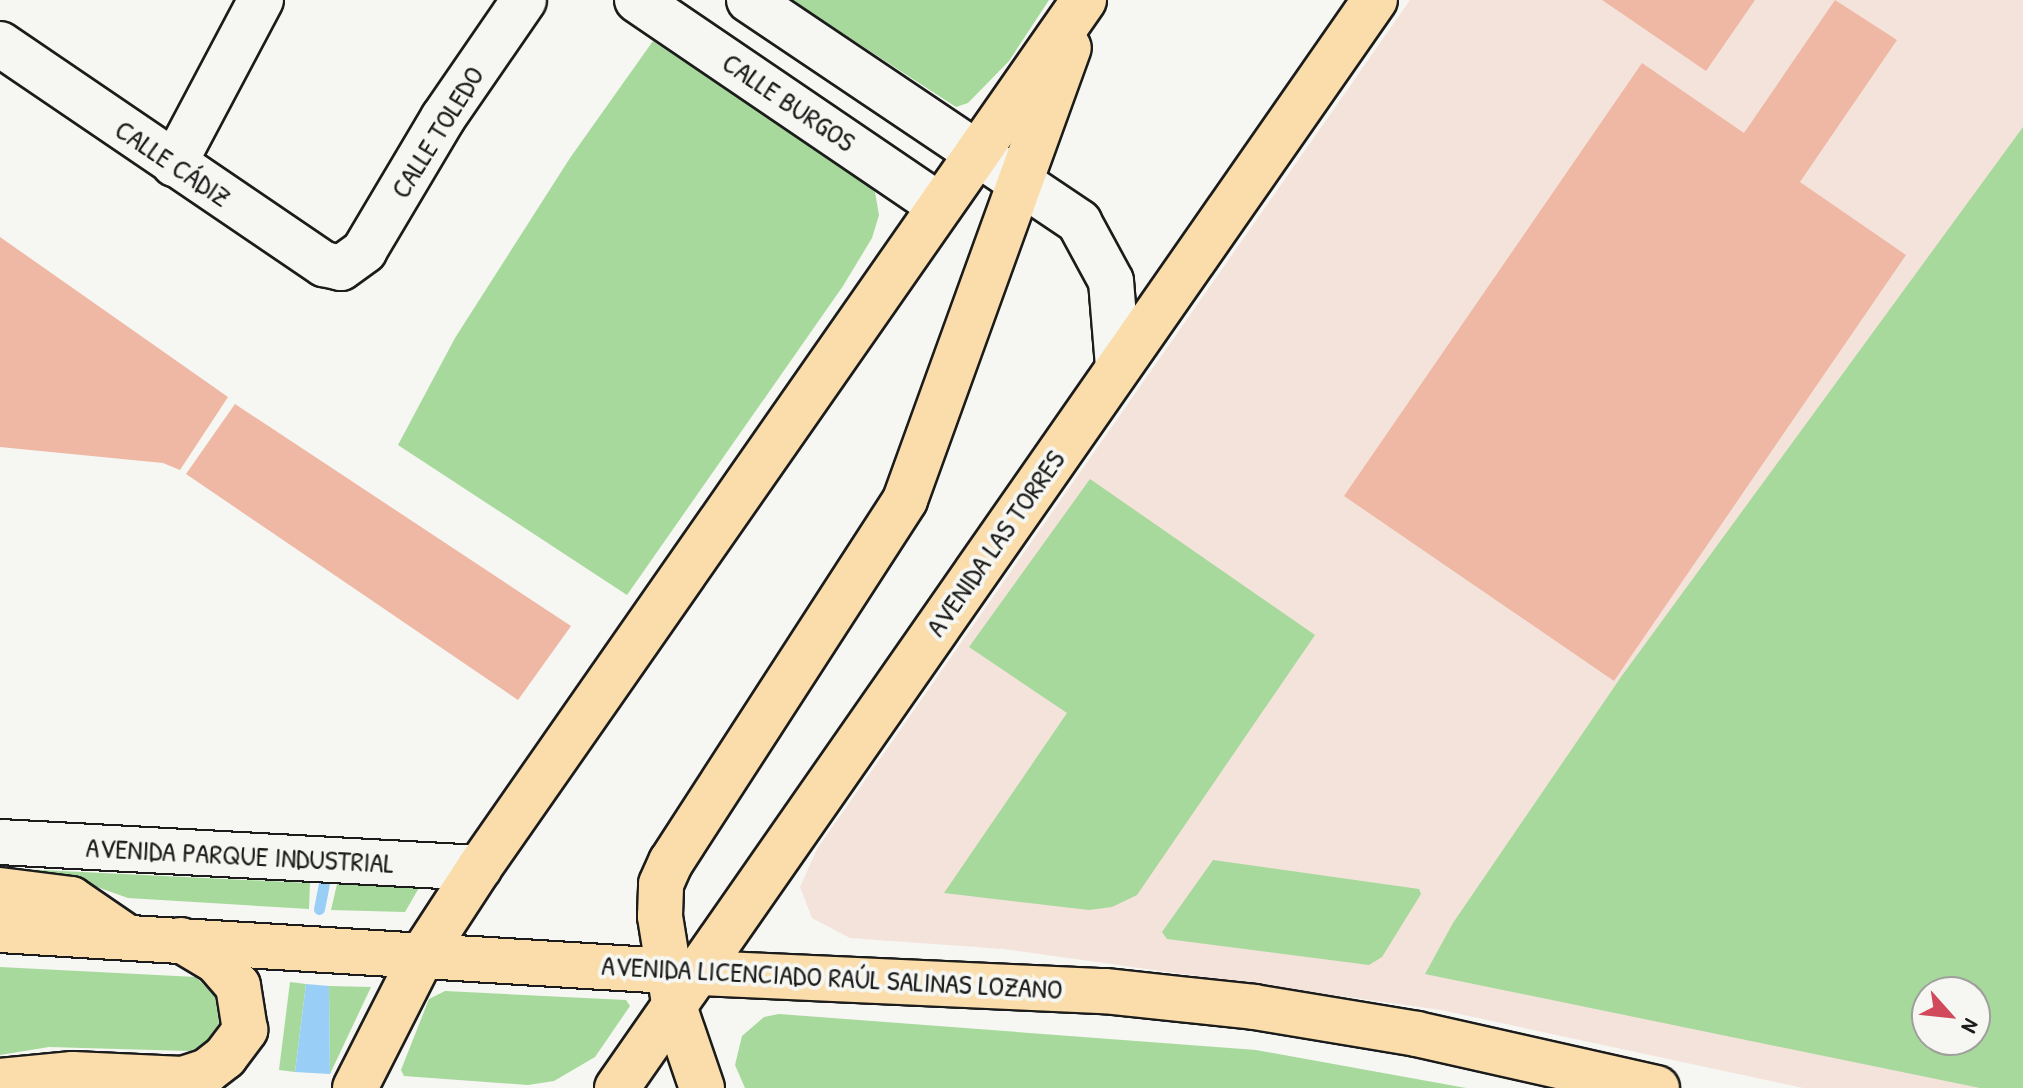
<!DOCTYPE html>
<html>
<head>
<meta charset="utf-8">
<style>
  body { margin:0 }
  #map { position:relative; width:2023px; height:1088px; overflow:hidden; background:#f6f6f2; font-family:"Patrick Hand",sans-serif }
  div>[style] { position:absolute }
  .built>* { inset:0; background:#f4e3db }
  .green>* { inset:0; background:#a6d99b }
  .water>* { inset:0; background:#99cef7 }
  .stream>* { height:11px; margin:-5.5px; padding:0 5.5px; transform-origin:5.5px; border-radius:5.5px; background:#99cef7 }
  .building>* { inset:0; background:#efb8a4 }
  .roads { filter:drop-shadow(2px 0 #1c1c1c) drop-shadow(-2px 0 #1c1c1c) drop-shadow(0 2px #1c1c1c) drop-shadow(0 -2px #1c1c1c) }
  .minor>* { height:44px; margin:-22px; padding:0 22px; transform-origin:22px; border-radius:22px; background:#f6f6f2 }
  .major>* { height:44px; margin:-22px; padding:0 22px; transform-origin:22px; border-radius:22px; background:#faddab }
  span { translate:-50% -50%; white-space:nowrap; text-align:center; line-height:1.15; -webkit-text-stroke:8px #f6f6f2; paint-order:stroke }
  .street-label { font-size:28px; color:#1c1c1c }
  .north { position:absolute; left:1911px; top:976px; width:80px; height:80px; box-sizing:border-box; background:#f6f6f2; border:2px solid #9f9f9c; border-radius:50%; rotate:117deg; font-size:22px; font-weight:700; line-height:32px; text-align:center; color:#1c1c1c }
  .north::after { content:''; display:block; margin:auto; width:28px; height:36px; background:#d1495b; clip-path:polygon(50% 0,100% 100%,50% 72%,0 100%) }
</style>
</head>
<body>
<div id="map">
  <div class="built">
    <div style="clip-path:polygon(evenodd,1410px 0,2023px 0,2023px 1088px,1803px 1088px,1441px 1010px,1003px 949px,850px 938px,812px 918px,800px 887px,817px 849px,1410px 0,1927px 992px,1975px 992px,1975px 1040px,1927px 1040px,1927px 992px)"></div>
  </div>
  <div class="green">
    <div style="clip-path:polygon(791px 0,1049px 0,1009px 61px,968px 103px,956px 107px)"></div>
    <div style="clip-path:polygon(653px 41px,863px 180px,875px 192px,879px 215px,872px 238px,843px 286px,627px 595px,398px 445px,455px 338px,570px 158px)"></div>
    <div style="clip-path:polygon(evenodd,2023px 127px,2023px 1088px,1980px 1088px,1425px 974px,1453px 923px,1621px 677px,2023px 127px,1927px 992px,1975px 992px,1975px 1040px,1927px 1040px,1927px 992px)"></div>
    <div style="clip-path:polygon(1090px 479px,1315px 635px,1137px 895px,1112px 907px,1089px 910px,944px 893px,1067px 713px,969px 647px)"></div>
    <div style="clip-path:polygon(1213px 860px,1419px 889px,1421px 894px,1382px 957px,1369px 965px,1167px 939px,1162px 932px)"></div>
    <div style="clip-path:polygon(0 868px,310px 883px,309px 909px,128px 898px,69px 877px,0 874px)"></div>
    <div style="clip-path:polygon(337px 884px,420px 886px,405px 912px,331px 910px)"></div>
    <div style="clip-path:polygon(0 967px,196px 977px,215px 996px,219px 1023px,205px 1045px,190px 1051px,49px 1047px,0 1055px)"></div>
    <div style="clip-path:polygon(290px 982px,306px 984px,295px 1072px,279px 1070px)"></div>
    <div style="clip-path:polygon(329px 986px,371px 987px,330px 1074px)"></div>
    <div style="clip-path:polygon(445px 991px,626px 1000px,630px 1006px,595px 1057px,554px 1081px,528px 1085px,404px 1076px,401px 1070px,429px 999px)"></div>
    <div style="clip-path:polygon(779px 1014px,1256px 1050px,1466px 1088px,745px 1088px,735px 1065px,742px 1036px,764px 1017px)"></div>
  </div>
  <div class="water">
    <div style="clip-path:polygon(306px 984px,329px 986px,330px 1074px,295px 1072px)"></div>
  </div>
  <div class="stream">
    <div style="left:319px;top:909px;width:26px;rotate:-79deg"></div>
  </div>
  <div class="building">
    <div style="clip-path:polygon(1602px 0,1755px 0,1706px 71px)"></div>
    <div style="clip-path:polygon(1835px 0,1897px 40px,1800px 182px,1906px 255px,1614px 681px,1344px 496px,1642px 63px,1744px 133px)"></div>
    <div style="clip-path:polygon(0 237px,228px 397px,180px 470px,163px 463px,0 447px)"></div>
    <div style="clip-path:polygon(235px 404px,571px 626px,518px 700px,186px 474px)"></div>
  </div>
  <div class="roads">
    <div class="minor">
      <div style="left:637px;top:0;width:366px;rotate:34.2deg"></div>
      <div style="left:749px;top:0;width:398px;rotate:33.9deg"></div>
      <div style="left:1079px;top:222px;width:67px;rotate:61.5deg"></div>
      <div style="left:1111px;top:281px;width:85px;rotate:85.3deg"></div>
      <div style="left:0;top:44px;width:392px;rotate:34.2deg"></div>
      <div style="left:324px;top:264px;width:17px;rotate:13deg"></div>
      <div style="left:341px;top:268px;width:29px;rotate:-36deg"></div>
      <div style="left:364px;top:251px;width:155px;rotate:-59.3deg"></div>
      <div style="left:443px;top:118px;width:143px;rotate:-55.5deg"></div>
      <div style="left:174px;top:164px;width:186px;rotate:-62.1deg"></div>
      <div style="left:0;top:842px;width:480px;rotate:3.1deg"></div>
    </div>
    <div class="major">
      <div style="left:0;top:890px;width:72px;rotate:7.2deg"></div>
      <div style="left:71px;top:899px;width:65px;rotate:34.4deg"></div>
      <div style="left:0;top:930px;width:702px;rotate:3.51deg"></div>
      <div style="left:701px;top:973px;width:404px;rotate:2.6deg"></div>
      <div style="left:1105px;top:991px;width:150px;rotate:6.1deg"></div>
      <div style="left:1254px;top:1007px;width:165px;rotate:9.4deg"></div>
      <div style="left:1417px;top:1034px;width:246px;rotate:12.7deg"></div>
      <div style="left:0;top:1081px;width:73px;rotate:-5.5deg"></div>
      <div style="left:73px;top:1074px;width:110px;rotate:2.6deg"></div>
      <div style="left:183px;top:1079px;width:25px;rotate:-18deg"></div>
      <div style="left:207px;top:1071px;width:23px;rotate:-38deg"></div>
      <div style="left:225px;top:1057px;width:34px;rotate:-53deg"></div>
      <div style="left:245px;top:1030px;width:45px;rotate:-99deg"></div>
      <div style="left:238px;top:986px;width:33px;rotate:-131deg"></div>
      <div style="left:216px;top:961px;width:41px;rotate:-149deg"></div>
      <div style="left:355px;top:1088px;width:150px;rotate:-63.1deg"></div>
      <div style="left:423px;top:954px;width:103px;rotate:-56.9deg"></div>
      <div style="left:479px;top:868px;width:1058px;rotate:-55.12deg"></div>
      <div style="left:617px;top:1088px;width:1326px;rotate:-55.14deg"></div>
      <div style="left:702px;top:1088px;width:83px;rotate:-108.9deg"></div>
      <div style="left:675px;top:1009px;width:94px;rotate:-99.2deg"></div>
      <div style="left:660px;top:916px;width:32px;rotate:-88deg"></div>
      <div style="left:661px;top:884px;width:24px;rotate:-66deg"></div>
      <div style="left:671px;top:862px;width:431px;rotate:-57.1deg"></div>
      <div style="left:905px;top:500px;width:481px;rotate:-70.1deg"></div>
    </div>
  </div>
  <div class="street-label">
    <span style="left:789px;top:102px;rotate:34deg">CALLE BURGOS</span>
    <span style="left:437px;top:132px;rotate:-58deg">CALLE TOLEDO</span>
    <span style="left:173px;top:163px;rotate:34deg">CALLE CÁDIZ</span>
    <span style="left:995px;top:543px;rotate:-55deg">AVENIDA LAS TORRES</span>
    <span style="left:240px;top:855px;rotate:3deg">AVENIDA PARQUE INDUSTRIAL</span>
    <span style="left:832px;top:977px;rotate:3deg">AVENIDA LICENCIADO RAÚL SALINAS LOZANO</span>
  </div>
  <div class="north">N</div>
</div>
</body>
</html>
